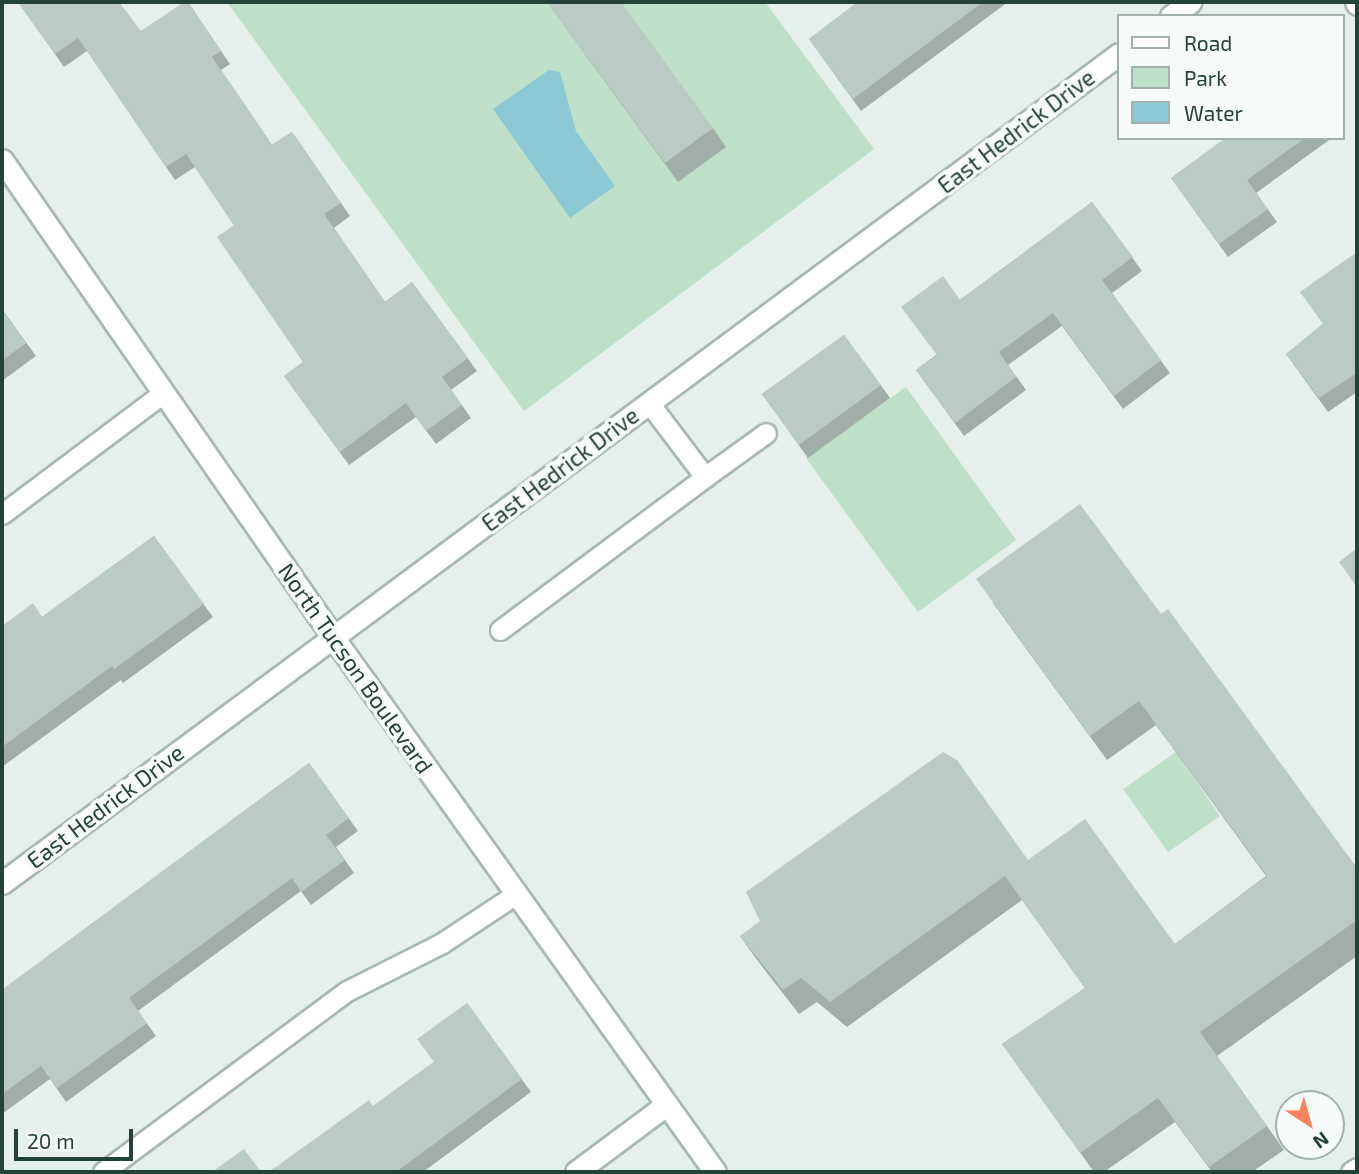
<!DOCTYPE html>
<html>
<head>
<meta charset="utf-8">
<style>
  body { margin:0 }
  #map { position:relative; width:1359px; height:1174px; overflow:hidden; background:#e5efeb; font-family:"Exo 2",sans-serif }
  div>[style] { position:absolute }
  .green>* { inset:0; background:#bee0c8 }
  .water>* { inset:0; background:#8cc9d5 }
  .roads { filter:drop-shadow(2px 0 #a7b8b2) drop-shadow(-2px 0 #a7b8b2) drop-shadow(0 2px #a7b8b2) drop-shadow(0 -2px #a7b8b2) }
  .lane>* { height:19px; margin:-9.5px; padding:0 9.5px; transform-origin:9.5px; border-radius:9.5px; background:#fff }
  .street>* { height:21px; margin:-10.5px; padding:0 10.5px; transform-origin:10.5px; border-radius:10.5px; background:#fff }
  .secondary>* { height:21px; margin:-10.5px; padding:0 10.5px; transform-origin:10.5px; border-radius:10.5px; background:#fff }
  .wall>* { inset:0; background:#a0aea9 }
  .building>* { inset:0; background:#bacac4 }
  span { translate:-50% -50%; white-space:nowrap; text-align:center; line-height:1.15; -webkit-text-stroke:7px #f6fbf9; paint-order:stroke }
  .street-label { font-size:23px; color:#23423a }
  .frame { position:absolute; inset:0; border:4px solid #23423a; pointer-events:none }
  .legend { position:absolute; left:1117px; top:14px; width:228px; height:126px; box-sizing:border-box; background:#f6fbf9; border:2px solid #a2b1ad; margin:0; padding:9px 12px; list-style:none; font-size:21px; color:#23423a }
  .legend li { display:flex; align-items:center; gap:14px; height:35px }
  .legend b { width:35px; border:2px solid #a2b1ad }
  .north { position:absolute; left:1275px; top:1090px; width:70px; height:70px; box-sizing:border-box; background:#f6fbf9; border:2px solid #a2b1ad; border-radius:50%; rotate:144deg; font-size:19px; font-weight:700; line-height:28px; text-align:center; color:#23423a }
  .north::after { content:''; display:block; margin:auto; width:24px; height:32px; background:#f7845c; clip-path:polygon(50% 0,100% 100%,50% 72%,0 100%) }
  .scale { position:absolute; left:14px; top:1129px; width:119px; height:32px; box-sizing:border-box; border:4px solid #23423a; border-top:0; padding-left:9px; font-size:21px; line-height:24px; white-space:nowrap; color:#23423a; -webkit-text-stroke:5px #f6fbf9; paint-order:stroke }
</style>
</head>
<body>
<div id="map">
  <div class="green">
    <div style="clip-path:polygon(227px 2px,765px 2px,874px 149px,524px 411px)"></div>
    <div style="clip-path:polygon(906px 387px,1016px 540px,918px 612px,806px 458px)"></div>
    <div style="clip-path:polygon(1176px 752px,1220px 816px,1168px 852px,1123px 789px)"></div>
  </div>
  <div class="water">
    <div style="clip-path:polygon(549px 70px,560px 72px,576px 131px,615px 186px,570px 218px,493px 109px)"></div>
  </div>
  <div class="roads">
    <div class="lane">
      <div style="left:705px;top:477px;width:75px;rotate:-35.8deg"></div>
      <div style="left:2px;top:514px;width:201px;rotate:-36.9deg"></div>
      <div style="left:500px;top:630px;width:256px;rotate:-36.7deg"></div>
      <div style="left:705px;top:477px;width:93px;rotate:-127.1deg"></div>
      <div style="left:103px;top:1172px;width:304px;rotate:-36.6deg"></div>
      <div style="left:347px;top:991px;width:106px;rotate:-26.8deg"></div>
      <div style="left:442px;top:943px;width:89px;rotate:-33.5deg"></div>
      <div style="left:1351px;top:1172px;width:7px;rotate:-34deg"></div>
    </div>
    <div class="street">
      <div style="left:1356px;top:2px;width:2px;rotate:63deg"></div>
      <div style="left:1171px;top:16px;width:24px;rotate:-36deg"></div>
      <div style="left:2px;top:883px;width:1391px;rotate:-36.58deg"></div>
      <div style="left:576px;top:1172px;width:112px;rotate:-36.7deg"></div>
    </div>
    <div class="secondary">
      <div style="left:2px;top:160px;width:581px;rotate:55.24deg"></div>
      <div style="left:333px;top:637px;width:657px;rotate:54.47deg"></div>
    </div>
  </div>
  <div class="wall">
    <div style="clip-path:polygon(18px 2px,141px 31px,188px 2px,230px 64px,221px 70px,272px 145px,292px 132px,350px 216px,334px 228px,385px 302px,412px 282px,477px 371px,451px 390px,471px 418px,436px 444px,416px 417px,349px 465px,284px 376px,303px 362px,234px 225px,195px 167px,175px 180px,87px 51px,64px 67px)"></div>
    <div style="clip-path:polygon(547px 2px,713px 128px,726px 147px,678px 182px)"></div>
    <div style="clip-path:polygon(858px 2px,1008px 2px,861px 111px,809px 39px)"></div>
    <div style="clip-path:polygon(1226px 138px,1332px 138px,1256px 193px,1277px 222px,1228px 257px,1171px 178px)"></div>
    <div style="clip-path:polygon(1092px 202px,1142px 271px,1112px 293px,1170px 373px,1123px 409px,1062px 326px,1008px 365px,1026px 390px,964px 436px,916px 370px,936px 355px,960px 300px)"></div>
    <div style="clip-path:polygon(1357px 252px,1357px 392px,1328px 412px,1286px 354px,1323px 324px)"></div>
    <div style="clip-path:polygon(2px 309px,36px 356px,2px 381px)"></div>
    <div style="clip-path:polygon(844px 335px,890px 398px,808px 458px,762px 394px)"></div>
    <div style="clip-path:polygon(154px 536px,213px 617px,123px 683px,121px 680px,2px 767px,2px 626px,42px 617px)"></div>
    <div style="clip-path:polygon(993px 603px,1161px 614px,1357px 868px,1357px 956px,1217px 1056px,1284px 1150px,1252px 1172px,1212px 1172px,1175px 1122px,1104px 1172px,1094px 1172px,1002px 1044px,1085px 988px,1022px 900px,847px 1027px,817px 1002px,799px 1014px,757px 960px,740px 936px,1028px 860px,1175px 944px,1266px 876px,1156px 725px,1107px 760px)"></div>
    <div style="clip-path:polygon(309px 763px,358px 831px,336px 847px,354px 873px,311px 905px,301px 891px,138px 1011px,156px 1036px,66px 1102px,50px 1079px,2px 1114px,2px 990px)"></div>
    <div style="clip-path:polygon(467px 1003px,531px 1092px,423px 1172px,269px 1172px,373px 1106px,434px 1062px)"></div>
  </div>
  <div class="building">
    <div style="clip-path:polygon(18px 2px,119px 2px,141px 31px,184px 2px,188px 2px,221px 51px,212px 57px,272px 145px,292px 132px,341px 203px,324px 214px,385px 302px,412px 282px,468px 358px,442px 377px,462px 405px,426px 431px,406px 403px,340px 452px,284px 376px,303px 362px,217px 237px,234px 225px,186px 154px,166px 167px,78px 38px,55px 54px)"></div>
    <div style="clip-path:polygon(547px 2px,621px 2px,713px 128px,665px 163px)"></div>
    <div style="clip-path:polygon(858px 2px,983px 2px,853px 99px,809px 39px)"></div>
    <div style="clip-path:polygon(1226px 138px,1305px 138px,1247px 180px,1268px 209px,1219px 244px,1171px 178px)"></div>
    <div style="clip-path:polygon(1092px 202px,1133px 257px,1102px 280px,1161px 360px,1114px 396px,1053px 313px,999px 352px,1016px 377px,955px 423px,916px 370px,937px 355px,901px 307px,943px 276px,960px 300px)"></div>
    <div style="clip-path:polygon(1357px 252px,1357px 373px,1319px 398px,1286px 354px,1323px 324px,1300px 292px)"></div>
    <div style="clip-path:polygon(2px 309px,26px 343px,2px 361px)"></div>
    <div style="clip-path:polygon(844px 335px,881px 385px,799px 445px,762px 394px)"></div>
    <div style="clip-path:polygon(1080px 504px,1161px 614px,1168px 609px,1357px 868px,1357px 920px,1200px 1032px,1267px 1126px,1209px 1167px,1158px 1098px,1080px 1153px,1002px 1044px,1085px 988px,1005px 876px,830px 1002px,801px 978px,783px 990px,740px 936px,760px 921px,746px 892px,943px 752px,957px 760px,1028px 860px,1085px 819px,1175px 944px,1267px 876px,1139px 701px,1090px 736px,976px 579px)"></div>
    <div style="clip-path:polygon(154px 536px,204px 604px,114px 669px,112px 666px,2px 747px,2px 626px,33px 603px,42px 617px)"></div>
    <div style="clip-path:polygon(1357px 548px,1357px 587px,1339px 562px)"></div>
    <div style="clip-path:polygon(309px 763px,349px 818px,326px 835px,345px 860px,301px 892px,292px 878px,129px 998px,147px 1023px,57px 1088px,41px 1066px,2px 1094px,2px 990px)"></div>
    <div style="clip-path:polygon(467px 1003px,522px 1079px,396px 1172px,269px 1172px,369px 1100px,373px 1106px,434px 1062px,417px 1039px)"></div>
    <div style="clip-path:polygon(244px 1149px,261px 1172px,212px 1172px)"></div>
  </div>
  <div class="street-label">
    <span style="left:1016px;top:131px;rotate:-37deg">East Hedrick Drive</span>
    <span style="left:560px;top:469px;rotate:-37deg">East Hedrick Drive</span>
    <span style="left:356px;top:668px;rotate:55deg">North Tucson Boulevard</span>
    <span style="left:105px;top:806px;rotate:-37deg">East Hedrick Drive</span>
  </div>
  <div class="frame"></div>
  <ul class="legend">
  <li><b style="height:9px;background:#fff"></b>Road</li>
  <li><b style="height:19px;background:#bee0c8"></b>Park</li>
  <li><b style="height:19px;background:#8cc9d5"></b>Water</li>
  </ul>
  <div class="north">N</div>
  <div class="scale">20 m</div>
</div>
</body>
</html>
